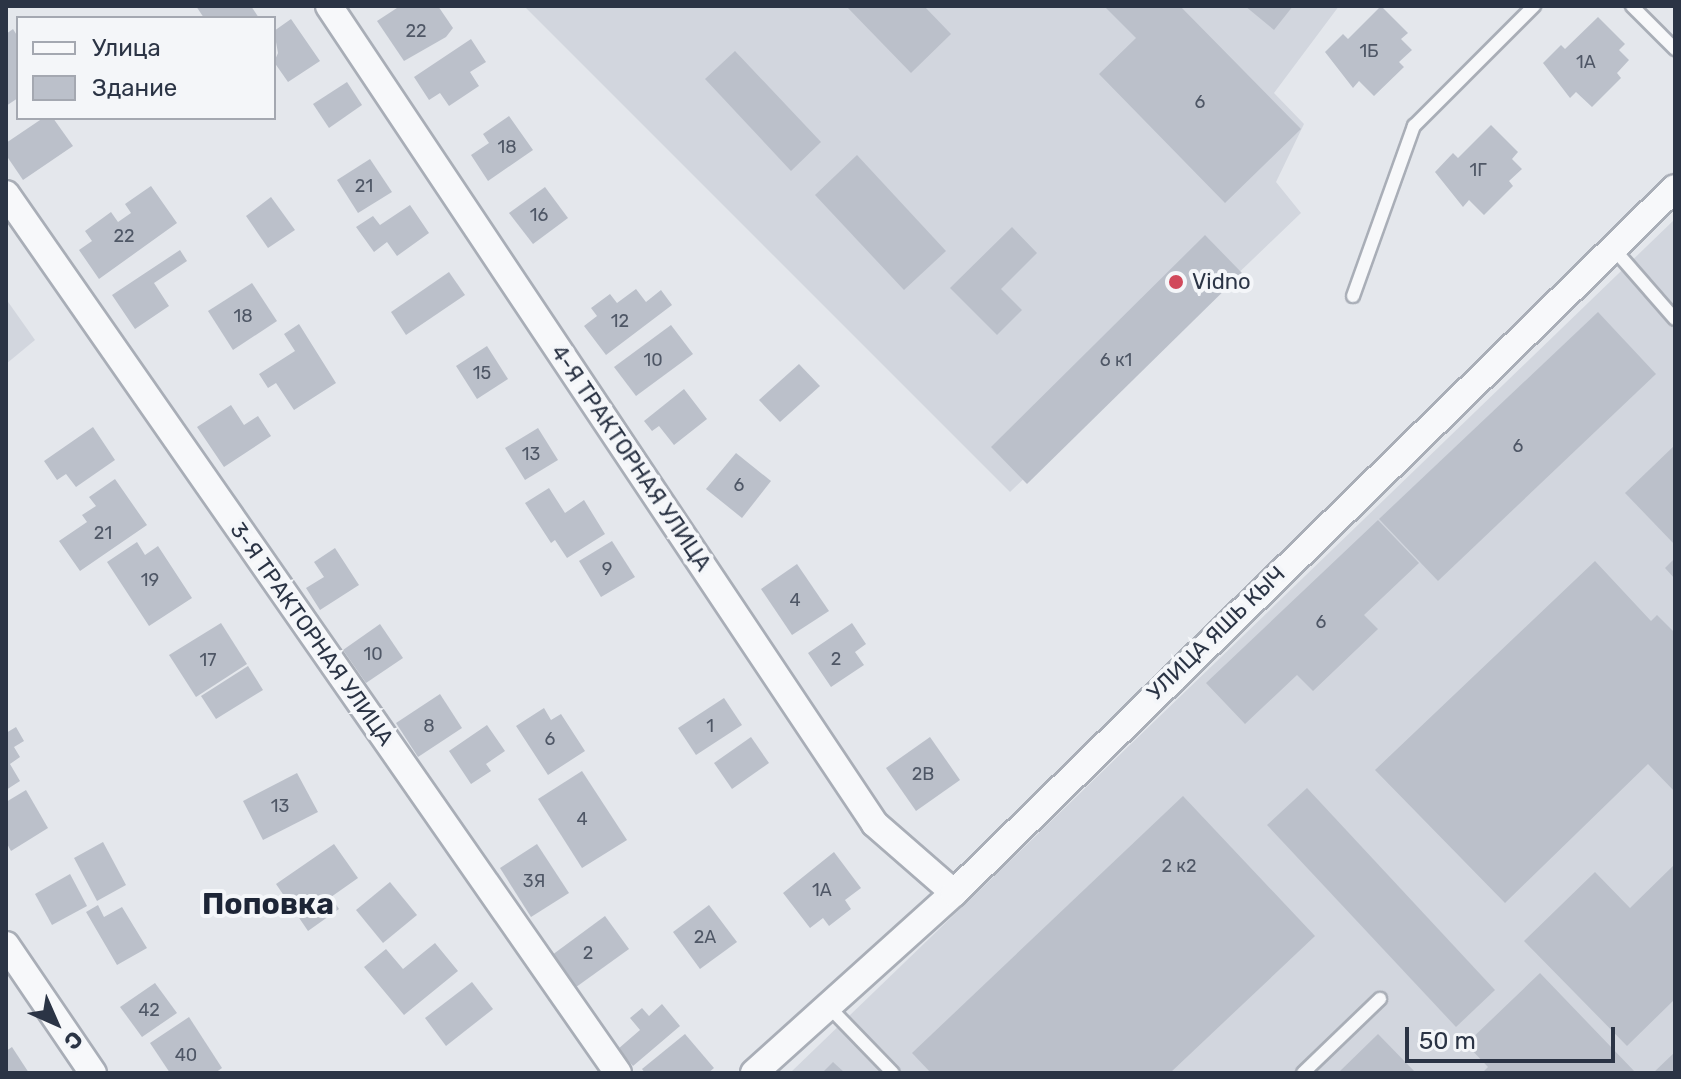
<!DOCTYPE html>
<html>
<head>
<meta charset="utf-8">
<style>
  body { margin:0 }
  #map { position:relative; width:1681px; height:1079px; overflow:hidden; background:#e4e7ec; font-family:Rubik,sans-serif }
  div>[style] { position:absolute }
  .built>* { inset:0; background:#d2d6de }
  .building>* { inset:0; background:#bbc0ca }
  .roads { filter:drop-shadow(2px 0 #a9aeb7) drop-shadow(-2px 0 #a9aeb7) drop-shadow(0 2px #a9aeb7) drop-shadow(0 -2px #a9aeb7) }
  .lane>* { height:12px; margin:-6px; padding:0 6px; transform-origin:6px; border-radius:6px; background:#f7f8fa }
  .street>* { height:26px; margin:-13px; padding:0 13px; transform-origin:13px; border-radius:13px; background:#f7f8fa }
  .dots>* { width:22px; height:22px; translate:-50% -50%; box-sizing:border-box; border:4px solid #f4f6f9; border-radius:50% }
  span { translate:-50% -50%; white-space:nowrap; text-align:center; line-height:1.15; -webkit-text-stroke:8px #f4f6f9; paint-order:stroke }
  .number-label { font-size:18px; color:#4f5766 }
  .number-label span { -webkit-text-stroke-width:0 }
  .poi-label { font-size:22px; color:#2b3445 }
  .left { translate:0 -50%; text-align:left }
  .street-label { font-size:22px; color:#2b3445 }
  .district-label { font-size:30px; color:#1d2536; font-weight:700 }
  .frame { position:absolute; inset:0; border:8px solid #2b3445; pointer-events:none }
  .legend { position:absolute; left:16px; top:16px; width:260px; height:104px; box-sizing:border-box; background:#f4f6f9; border:2px solid #a4a8b1; margin:0; padding:10px 14px; list-style:none; font-size:24px; color:#2b3445 }
  .legend li { display:flex; align-items:center; gap:16px; height:40px }
  .legend b { width:40px; border:2px solid #a4a8b1 }
  .north { position:absolute; left:16px; top:983px; width:80px; height:80px; -webkit-text-stroke:6px #f4f6f9; paint-order:stroke; rotate:135deg; font-size:22px; font-weight:700; line-height:32px; text-align:center; color:#2b3445 }
  .north::after { content:''; display:block; margin:auto; width:28px; height:36px; background:#2b3445; clip-path:polygon(50% 0,100% 100%,50% 72%,0 100%) }
  .scale { position:absolute; left:1405px; top:1027px; width:210px; height:36px; box-sizing:border-box; border:4px solid #2b3445; border-top:0; padding-left:10px; font-size:24px; line-height:28px; white-space:nowrap; color:#2b3445; -webkit-text-stroke:6px #f4f6f9; paint-order:stroke }
</style>
</head>
<body>
<div id="map">
  <div class="built">
    <div style="clip-path:polygon(524px 6px,1339px 6px,1274px 93px,1304px 124px,1276px 182px,1301px 213px,1010px 492px)"></div>
    <div style="clip-path:polygon(1675px 219px,1675px 1073px,790px 1073px)"></div>
    <div style="clip-path:polygon(6px 299px,35px 340px,6px 364px)"></div>
  </div>
  <div class="building">
    <div style="clip-path:polygon(196px 6px,251px 6px,259px 18px,204px 18px)"></div>
    <div style="clip-path:polygon(400px 6px,438px 6px,453px 28px,446px 37px,404px 61px,377px 21px)"></div>
    <div style="clip-path:polygon(846px 6px,924px 6px,951px 34px,911px 73px)"></div>
    <div style="clip-path:polygon(1104px 6px,1180px 6px,1301px 129px,1225px 203px,1099px 74px,1136px 38px)"></div>
    <div style="clip-path:polygon(1245px 6px,1293px 6px,1274px 30px)"></div>
    <div style="clip-path:polygon(1381px 6px,1408px 33px,1401px 39px,1412px 50px,1399px 62px,1404px 67px,1374px 96px,1359px 81px,1353px 88px,1325px 52px,1343px 34px,1348px 39px)"></div>
    <div style="clip-path:polygon(1598px 17px,1625px 44px,1619px 50px,1629px 60px,1617px 73px,1621px 78px,1592px 107px,1576px 92px,1570px 98px,1543px 63px,1561px 45px,1565px 49px)"></div>
    <div style="clip-path:polygon(291px 19px,320px 61px,288px 82px,274px 62px,278px 53px,274px 31px)"></div>
    <div style="clip-path:polygon(13px 29px,18px 37px,18px 98px,6px 106px,6px 34px)"></div>
    <div style="clip-path:polygon(471px 39px,486px 62px,470px 72px,479px 86px,449px 106px,440px 93px,429px 100px,414px 77px)"></div>
    <div style="clip-path:polygon(735px 51px,821px 142px,791px 171px,705px 79px)"></div>
    <div style="clip-path:polygon(347px 82px,362px 105px,329px 128px,313px 104px)"></div>
    <div style="clip-path:polygon(509px 116px,533px 150px,488px 181px,471px 155px,489px 143px,483px 134px)"></div>
    <div style="clip-path:polygon(43px 118px,53px 118px,73px 146px,23px 180px,6px 155px,6px 143px)"></div>
    <div style="clip-path:polygon(1491px 125px,1518px 152px,1512px 159px,1522px 169px,1509px 181px,1513px 186px,1484px 215px,1469px 200px,1463px 207px,1435px 172px,1453px 153px,1458px 158px)"></div>
    <div style="clip-path:polygon(857px 155px,946px 251px,904px 290px,815px 195px)"></div>
    <div style="clip-path:polygon(370px 159px,392px 192px,358px 213px,337px 180px)"></div>
    <div style="clip-path:polygon(151px 186px,177px 223px,99px 279px,79px 250px,92px 241px,85px 231px,111px 212px,118px 222px,131px 213px,125px 204px)"></div>
    <div style="clip-path:polygon(545px 187px,568px 218px,533px 244px,509px 213px)"></div>
    <div style="clip-path:polygon(271px 197px,295px 230px,268px 248px,246px 216px)"></div>
    <div style="clip-path:polygon(410px 205px,429px 233px,397px 256px,387px 242px,374px 252px,356px 227px,373px 216px,380px 225px)"></div>
    <div style="clip-path:polygon(1012px 227px,1037px 253px,1001px 289px,1022px 310px,997px 335px,950px 288px)"></div>
    <div style="clip-path:polygon(1205px 235px,1242px 273px,1027px 484px,991px 447px)"></div>
    <div style="clip-path:polygon(180px 250px,187px 261px,154px 283px,169px 306px,135px 329px,112px 295px)"></div>
    <div style="clip-path:polygon(449px 272px,465px 295px,406px 335px,391px 312px)"></div>
    <div style="clip-path:polygon(252px 283px,277px 321px,233px 350px,208px 311px)"></div>
    <div style="clip-path:polygon(636px 289px,646px 302px,661px 290px,672px 305px,606px 355px,584px 326px,597px 316px,591px 308px,610px 294px,617px 303px)"></div>
    <div style="clip-path:polygon(1598px 312px,1656px 374px,1438px 581px,1379px 519px)"></div>
    <div style="clip-path:polygon(299px 324px,336px 383px,294px 410px,276px 383px,268px 388px,259px 374px,295px 351px,284px 334px)"></div>
    <div style="clip-path:polygon(671px 325px,693px 354px,636px 396px,614px 367px)"></div>
    <div style="clip-path:polygon(487px 346px,508px 379px,477px 399px,456px 366px)"></div>
    <div style="clip-path:polygon(799px 364px,820px 386px,780px 422px,759px 400px)"></div>
    <div style="clip-path:polygon(684px 389px,707px 419px,674px 445px,659px 426px,652px 431px,644px 421px)"></div>
    <div style="clip-path:polygon(231px 405px,244px 425px,258px 416px,271px 436px,224px 467px,197px 427px)"></div>
    <div style="clip-path:polygon(93px 427px,115px 460px,76px 487px,66px 474px,57px 480px,44px 461px)"></div>
    <div style="clip-path:polygon(538px 428px,558px 460px,525px 480px,505px 448px)"></div>
    <div style="clip-path:polygon(1675px 445px,1675px 545px,1625px 493px)"></div>
    <div style="clip-path:polygon(736px 453px,771px 481px,742px 518px,706px 489px)"></div>
    <div style="clip-path:polygon(115px 479px,147px 525px,80px 571px,59px 541px,87px 522px,82px 515px,96px 506px,89px 497px)"></div>
    <div style="clip-path:polygon(549px 488px,565px 513px,584px 500px,605px 534px,567px 558px,555px 540px,551px 543px,525px 503px)"></div>
    <div style="clip-path:polygon(1378px 520px,1419px 563px,1364px 615px,1378px 629px,1313px 691px,1297px 675px,1245px 724px,1206px 683px)"></div>
    <div style="clip-path:polygon(612px 541px,635px 577px,601px 597px,579px 561px)"></div>
    <div style="clip-path:polygon(137px 542px,145px 555px,158px 546px,192px 598px,149px 626px,107px 562px)"></div>
    <div style="clip-path:polygon(335px 548px,359px 585px,320px 610px,306px 588px,324px 577px,314px 562px)"></div>
    <div style="clip-path:polygon(1675px 558px,1675px 579px,1665px 568px)"></div>
    <div style="clip-path:polygon(1595px 561px,1651px 621px,1657px 615px,1675px 633px,1675px 792px,1648px 764px,1505px 903px,1375px 770px)"></div>
    <div style="clip-path:polygon(797px 564px,829px 611px,792px 635px,761px 589px)"></div>
    <div style="clip-path:polygon(221px 623px,247px 664px,196px 697px,169px 655px)"></div>
    <div style="clip-path:polygon(852px 623px,866px 644px,855px 652px,864px 665px,831px 687px,808px 653px)"></div>
    <div style="clip-path:polygon(380px 624px,403px 658px,366px 683px,343px 650px)"></div>
    <div style="clip-path:polygon(248px 666px,263px 690px,216px 719px,201px 696px)"></div>
    <div style="clip-path:polygon(440px 694px,462px 728px,418px 757px,396px 723px)"></div>
    <div style="clip-path:polygon(724px 698px,742px 725px,696px 755px,678px 728px)"></div>
    <div style="clip-path:polygon(544px 708px,551px 720px,561px 714px,585px 751px,548px 775px,516px 726px)"></div>
    <div style="clip-path:polygon(487px 725px,505px 751px,486px 764px,491px 771px,471px 784px,449px 751px)"></div>
    <div style="clip-path:polygon(16px 727px,24px 741px,14px 747px,20px 757px,10px 764px,20px 781px,6px 790px,6px 733px)"></div>
    <div style="clip-path:polygon(751px 737px,769px 763px,732px 789px,714px 763px)"></div>
    <div style="clip-path:polygon(930px 737px,960px 780px,916px 811px,886px 768px)"></div>
    <div style="clip-path:polygon(582px 771px,627px 840px,582px 868px,538px 799px)"></div>
    <div style="clip-path:polygon(297px 773px,318px 812px,263px 840px,243px 801px)"></div>
    <div style="clip-path:polygon(1307px 788px,1495px 990px,1456px 1027px,1267px 825px)"></div>
    <div style="clip-path:polygon(26px 790px,48px 828px,11px 851px,6px 842px,6px 802px)"></div>
    <div style="clip-path:polygon(1183px 796px,1315px 936px,1170px 1073px,931px 1073px,912px 1053px)"></div>
    <div style="clip-path:polygon(103px 842px,126px 885px,97px 901px,74px 858px)"></div>
    <div style="clip-path:polygon(334px 844px,358px 878px,331px 897px,339px 909px,308px 931px,276px 884px)"></div>
    <div style="clip-path:polygon(537px 844px,569px 893px,531px 917px,500px 868px)"></div>
    <div style="clip-path:polygon(834px 852px,861px 888px,845px 900px,851px 909px,829px 926px,823px 918px,810px 928px,783px 893px)"></div>
    <div style="clip-path:polygon(1675px 864px,1675px 999px,1627px 1046px,1524px 941px,1595px 872px,1630px 908px)"></div>
    <div style="clip-path:polygon(70px 874px,87px 906px,52px 925px,35px 894px)"></div>
    <div style="clip-path:polygon(390px 882px,417px 915px,383px 943px,356px 910px)"></div>
    <div style="clip-path:polygon(98px 905px,104px 917px,122px 907px,147px 948px,117px 965px,86px 912px)"></div>
    <div style="clip-path:polygon(709px 905px,737px 942px,700px 969px,673px 932px)"></div>
    <div style="clip-path:polygon(605px 916px,629px 949px,572px 990px,548px 958px)"></div>
    <div style="clip-path:polygon(435px 943px,458px 971px,404px 1015px,364px 967px,386px 949px,403px 969px)"></div>
    <div style="clip-path:polygon(1540px 973px,1636px 1073px,1482px 1073px,1488px 1067px,1466px 1044px)"></div>
    <div style="clip-path:polygon(472px 982px,493px 1009px,446px 1046px,425px 1018px)"></div>
    <div style="clip-path:polygon(155px 983px,177px 1013px,142px 1037px,120px 1007px)"></div>
    <div style="clip-path:polygon(662px 1004px,680px 1026px,633px 1066px,618px 1049px,640px 1030px,630px 1018px,642px 1008px,649px 1016px)"></div>
    <div style="clip-path:polygon(189px 1017px,222px 1068px,215px 1073px,170px 1073px,150px 1043px)"></div>
    <div style="clip-path:polygon(685px 1034px,714px 1068px,708px 1073px,645px 1073px,642px 1069px)"></div>
    <div style="clip-path:polygon(1378px 1034px,1416px 1073px,1338px 1073px)"></div>
    <div style="clip-path:polygon(12px 1047px,29px 1073px,6px 1073px,6px 1051px)"></div>
    <div style="clip-path:polygon(1675px 1052px,1675px 1073px,1653px 1073px)"></div>
    <div style="clip-path:polygon(833px 1062px,845px 1073px,822px 1073px)"></div>
  </div>
  <div class="roads">
    <div class="lane">
      <div style="left:1632px;top:6px;width:61px;rotate:45deg"></div>
      <div style="left:1613px;top:248px;width:94px;rotate:48.9deg"></div>
      <div style="left:1353px;top:296px;width:181px;rotate:-70.3deg"></div>
      <div style="left:1414px;top:126px;width:170px;rotate:-45deg"></div>
      <div style="left:828px;top:1006px;width:93px;rotate:45.9deg"></div>
      <div style="left:1303px;top:1073px;width:107px;rotate:-43.9deg"></div>
    </div>
    <div class="street">
      <div style="left:329px;top:6px;width:983px;rotate:56.28deg"></div>
      <div style="left:875px;top:824px;width:105px;rotate:41.1deg"></div>
      <div style="left:6px;top:194px;width:1071px;rotate:55.15deg"></div>
      <div style="left:6px;top:945px;width:155px;rotate:55.8deg"></div>
      <div style="left:754px;top:1073px;width:269px;rotate:-42deg"></div>
      <div style="left:954px;top:893px;width:1008px;rotate:-44.36deg"></div>
    </div>
  </div>
  <div class="dots">
    <div style="left:1176px;top:282px;background:#d1495b"></div>
  </div>
  <div class="number-label">
    <span style="left:416px;top:31px">22</span>
    <span style="left:1369px;top:51px">1Б</span>
    <span style="left:1586px;top:62px">1А</span>
    <span style="left:1200px;top:102px">6</span>
    <span style="left:507px;top:147px">18</span>
    <span style="left:1478px;top:170px">1Г</span>
    <span style="left:364px;top:186px">21</span>
    <span style="left:539px;top:215px">16</span>
    <span style="left:124px;top:236px">22</span>
    <span style="left:243px;top:316px">18</span>
    <span style="left:620px;top:321px">12</span>
    <span style="left:653px;top:360px">10</span>
    <span style="left:1116px;top:360px">6 к1</span>
    <span style="left:482px;top:373px">15</span>
    <span style="left:1518px;top:446px">6</span>
    <span style="left:531px;top:454px">13</span>
    <span style="left:739px;top:485px">6</span>
    <span style="left:103px;top:533px">21</span>
    <span style="left:607px;top:569px">9</span>
    <span style="left:150px;top:580px">19</span>
    <span style="left:795px;top:600px">4</span>
    <span style="left:1321px;top:622px">6</span>
    <span style="left:373px;top:654px">10</span>
    <span style="left:836px;top:659px">2</span>
    <span style="left:208px;top:660px">17</span>
    <span style="left:429px;top:726px">8</span>
    <span style="left:710px;top:726px">1</span>
    <span style="left:550px;top:739px">6</span>
    <span style="left:923px;top:774px">2В</span>
    <span style="left:280px;top:806px">13</span>
    <span style="left:582px;top:819px">4</span>
    <span style="left:1179px;top:866px">2 к2</span>
    <span style="left:534px;top:881px">3Я</span>
    <span style="left:822px;top:890px">1А</span>
    <span style="left:705px;top:937px">2А</span>
    <span style="left:588px;top:953px">2</span>
    <span style="left:149px;top:1010px">42</span>
    <span style="left:186px;top:1055px">40</span>
  </div>
  <div class="poi-label">
    <span class="left" style="left:1192px;top:282px">Vidno</span>
  </div>
  <div class="street-label">
    <span style="left:631px;top:458px;rotate:56deg">4-Я ТРАКТОРНАЯ УЛИЦА</span>
    <span style="left:1216px;top:633px;rotate:-44deg">УЛИЦА ЯШЬ КЫЧ</span>
    <span style="left:312px;top:634px;rotate:55deg">3-Я ТРАКТОРНАЯ УЛИЦА</span>
  </div>
  <div class="district-label">
    <span style="left:268px;top:904px">Поповка</span>
  </div>
  <div class="frame"></div>
  <ul class="legend">
  <li><b style="height:10px;background:#f7f8fa"></b>Улица</li>
  <li><b style="height:22px;background:#bbc0ca"></b>Здание</li>
  </ul>
  <div class="north">С</div>
  <div class="scale">50 m</div>
</div>
</body>
</html>
